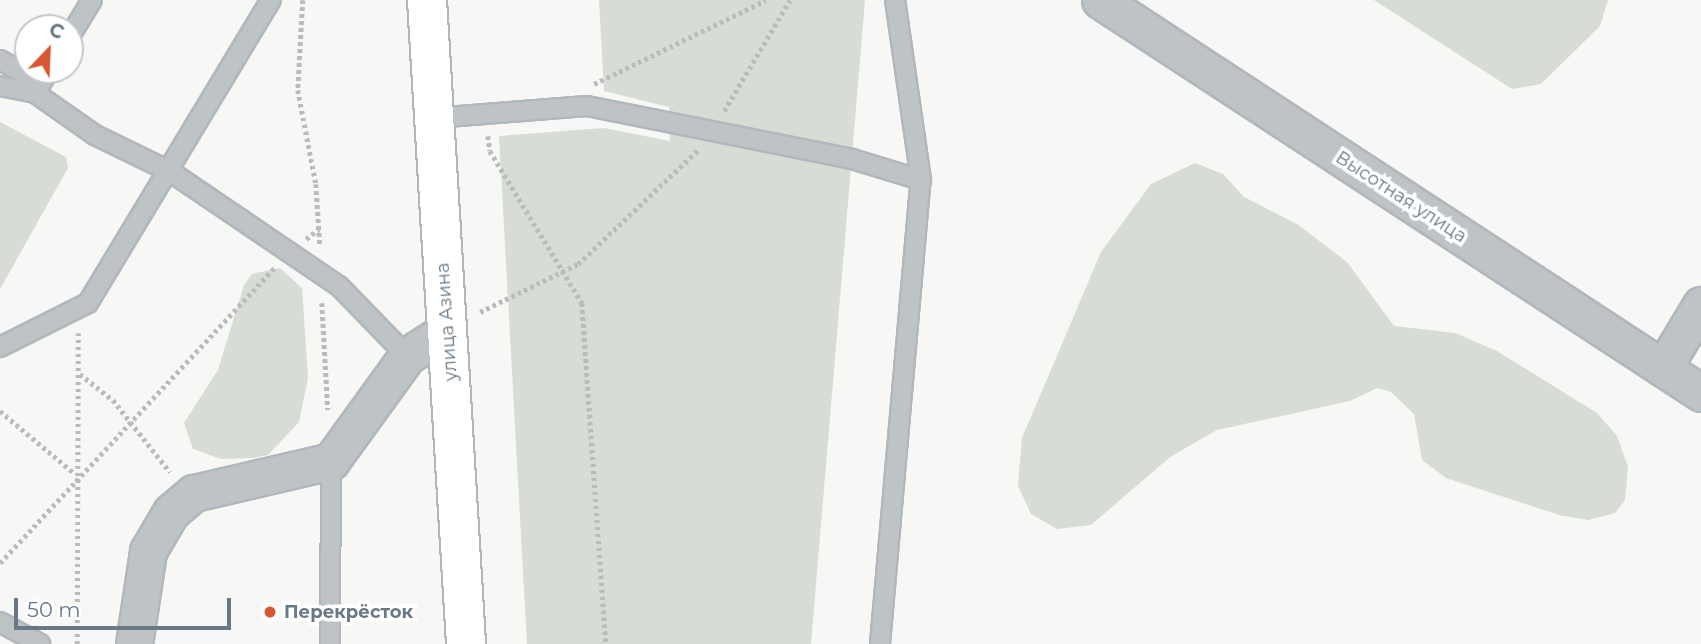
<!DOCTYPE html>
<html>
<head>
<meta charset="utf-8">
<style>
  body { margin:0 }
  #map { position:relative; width:1701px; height:644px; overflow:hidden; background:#f7f7f5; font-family:Montserrat,sans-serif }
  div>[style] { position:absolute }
  .green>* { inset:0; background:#d7dcd4 }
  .path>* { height:4.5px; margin-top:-2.25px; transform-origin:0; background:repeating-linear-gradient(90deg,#b9bcbe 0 3.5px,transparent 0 7px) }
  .roads { filter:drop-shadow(2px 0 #b2b7bb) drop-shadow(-2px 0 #b2b7bb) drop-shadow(0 2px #b2b7bb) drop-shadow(0 -2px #b2b7bb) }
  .service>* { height:18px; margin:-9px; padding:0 9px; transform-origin:9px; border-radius:9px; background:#bec3c6 }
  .minor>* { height:35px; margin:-17.5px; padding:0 17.5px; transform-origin:17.5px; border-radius:17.5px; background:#bec3c6 }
  .primary>* { height:38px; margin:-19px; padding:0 19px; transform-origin:19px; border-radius:19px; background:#fff }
  .dots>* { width:19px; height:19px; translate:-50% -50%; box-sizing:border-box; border:4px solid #fff; border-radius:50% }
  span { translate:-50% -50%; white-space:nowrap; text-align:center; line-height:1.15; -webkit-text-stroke:7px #fff; paint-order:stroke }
  .street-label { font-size:18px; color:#687884 }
  .poi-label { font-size:18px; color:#687884; font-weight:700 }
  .left { translate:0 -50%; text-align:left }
  .north { position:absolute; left:14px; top:14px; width:70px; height:70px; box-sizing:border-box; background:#fff; border:2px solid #c3c9ce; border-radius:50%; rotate:23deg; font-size:19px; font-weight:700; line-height:28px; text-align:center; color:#687884 }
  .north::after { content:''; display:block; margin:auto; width:24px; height:32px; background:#d75735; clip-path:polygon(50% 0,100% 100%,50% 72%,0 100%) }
  .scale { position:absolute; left:14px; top:598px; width:217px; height:32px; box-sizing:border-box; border:4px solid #687884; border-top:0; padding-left:9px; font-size:21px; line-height:24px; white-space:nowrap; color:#687884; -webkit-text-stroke:5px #fff; paint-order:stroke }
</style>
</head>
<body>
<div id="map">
  <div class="green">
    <div style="clip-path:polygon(599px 0,865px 0,811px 644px,527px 644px,499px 136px,604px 128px,670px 141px,669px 107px,604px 91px)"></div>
    <div style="clip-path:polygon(1374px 0,1608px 0,1600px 26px,1541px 84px,1512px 89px)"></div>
    <div style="clip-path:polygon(0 122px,66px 157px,68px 168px,0 289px)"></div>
    <div style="clip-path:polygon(1195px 163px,1223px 174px,1244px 197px,1297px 224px,1347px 262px,1394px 326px,1455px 333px,1497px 351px,1597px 413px,1617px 436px,1628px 467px,1625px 500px,1615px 513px,1588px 520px,1559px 515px,1446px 478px,1422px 460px,1414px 414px,1391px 392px,1377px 388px,1350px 401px,1217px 430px,1170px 457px,1091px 525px,1057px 529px,1031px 514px,1018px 486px,1022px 438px,1101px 252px,1151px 184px)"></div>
    <div style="clip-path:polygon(280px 268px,302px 288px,308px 378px,299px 422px,268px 455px,254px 458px,221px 459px,193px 449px,184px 423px,218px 370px,244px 285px,252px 274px)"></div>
  </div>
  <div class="path">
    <div style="left:303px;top:0;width:90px;rotate:93.2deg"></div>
    <div style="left:298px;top:90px;width:96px;rotate:79.2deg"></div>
    <div style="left:316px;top:184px;width:61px;rotate:86.2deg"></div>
    <div style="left:594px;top:84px;width:191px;rotate:-26deg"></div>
    <div style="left:724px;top:111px;width:129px;rotate:-59.3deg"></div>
    <div style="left:488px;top:136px;width:15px;rotate:82deg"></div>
    <div style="left:490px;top:151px;width:178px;rotate:58.8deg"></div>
    <div style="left:582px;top:303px;width:342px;rotate:86deg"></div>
    <div style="left:306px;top:239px;width:16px;rotate:-38deg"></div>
    <div style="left:322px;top:303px;width:107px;rotate:86.8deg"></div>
    <div style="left:480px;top:312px;width:109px;rotate:-26.1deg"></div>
    <div style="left:578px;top:264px;width:166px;rotate:-43.5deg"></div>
    <div style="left:80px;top:374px;width:42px;rotate:38.2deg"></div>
    <div style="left:113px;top:400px;width:92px;rotate:51.6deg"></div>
    <div style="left:0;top:411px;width:98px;rotate:40deg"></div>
    <div style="left:0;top:563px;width:403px;rotate:-47.1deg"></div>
    <div style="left:77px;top:644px;width:311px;rotate:-89.8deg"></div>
  </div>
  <div class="roads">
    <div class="service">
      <div style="left:70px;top:36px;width:42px;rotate:-58.6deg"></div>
      <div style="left:0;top:60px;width:47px;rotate:29.3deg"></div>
      <div style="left:49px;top:70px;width:27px;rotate:121deg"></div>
      <div style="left:35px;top:93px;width:73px;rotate:35deg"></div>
      <div style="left:95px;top:135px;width:85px;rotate:26deg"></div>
      <div style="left:171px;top:172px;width:203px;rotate:34.2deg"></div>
      <div style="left:339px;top:286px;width:98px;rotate:45.8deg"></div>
      <div style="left:0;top:86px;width:36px;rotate:11deg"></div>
      <div style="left:434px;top:118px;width:153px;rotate:-4.5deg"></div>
      <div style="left:587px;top:106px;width:270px;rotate:11.3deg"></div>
      <div style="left:852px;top:159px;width:72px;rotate:16.9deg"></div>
      <div style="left:0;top:347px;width:98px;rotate:-26.6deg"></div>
      <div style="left:88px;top:303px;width:354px;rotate:-58.9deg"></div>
      <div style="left:0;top:622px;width:46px;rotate:28.8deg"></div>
      <div style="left:330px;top:644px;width:183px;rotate:-89.7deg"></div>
      <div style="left:880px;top:644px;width:466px;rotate:-85deg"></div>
      <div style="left:921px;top:180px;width:182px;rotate:-98.2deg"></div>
    </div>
    <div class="minor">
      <div style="left:1100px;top:0;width:718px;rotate:33.18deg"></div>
      <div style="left:1663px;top:368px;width:74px;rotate:-58.9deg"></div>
      <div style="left:134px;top:644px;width:94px;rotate:-81.4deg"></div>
      <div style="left:148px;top:551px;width:45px;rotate:-59.5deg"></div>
      <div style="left:171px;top:512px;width:30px;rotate:-40deg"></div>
      <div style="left:194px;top:493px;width:141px;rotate:-13.1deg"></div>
      <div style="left:331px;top:461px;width:130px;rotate:-54.1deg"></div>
      <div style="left:407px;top:356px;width:48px;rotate:-33deg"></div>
    </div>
    <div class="primary">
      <div style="left:427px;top:0;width:645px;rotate:86.53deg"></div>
    </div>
  </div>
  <div class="dots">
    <div style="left:270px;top:612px;background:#d75735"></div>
  </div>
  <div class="street-label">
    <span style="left:1401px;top:197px;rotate:33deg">Высотная улица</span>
    <span style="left:447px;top:322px;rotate:-94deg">улица Азина</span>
  </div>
  <div class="poi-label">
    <span class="left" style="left:284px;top:612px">Перекрёсток</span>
  </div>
  <div class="north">С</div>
  <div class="scale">50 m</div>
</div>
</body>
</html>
